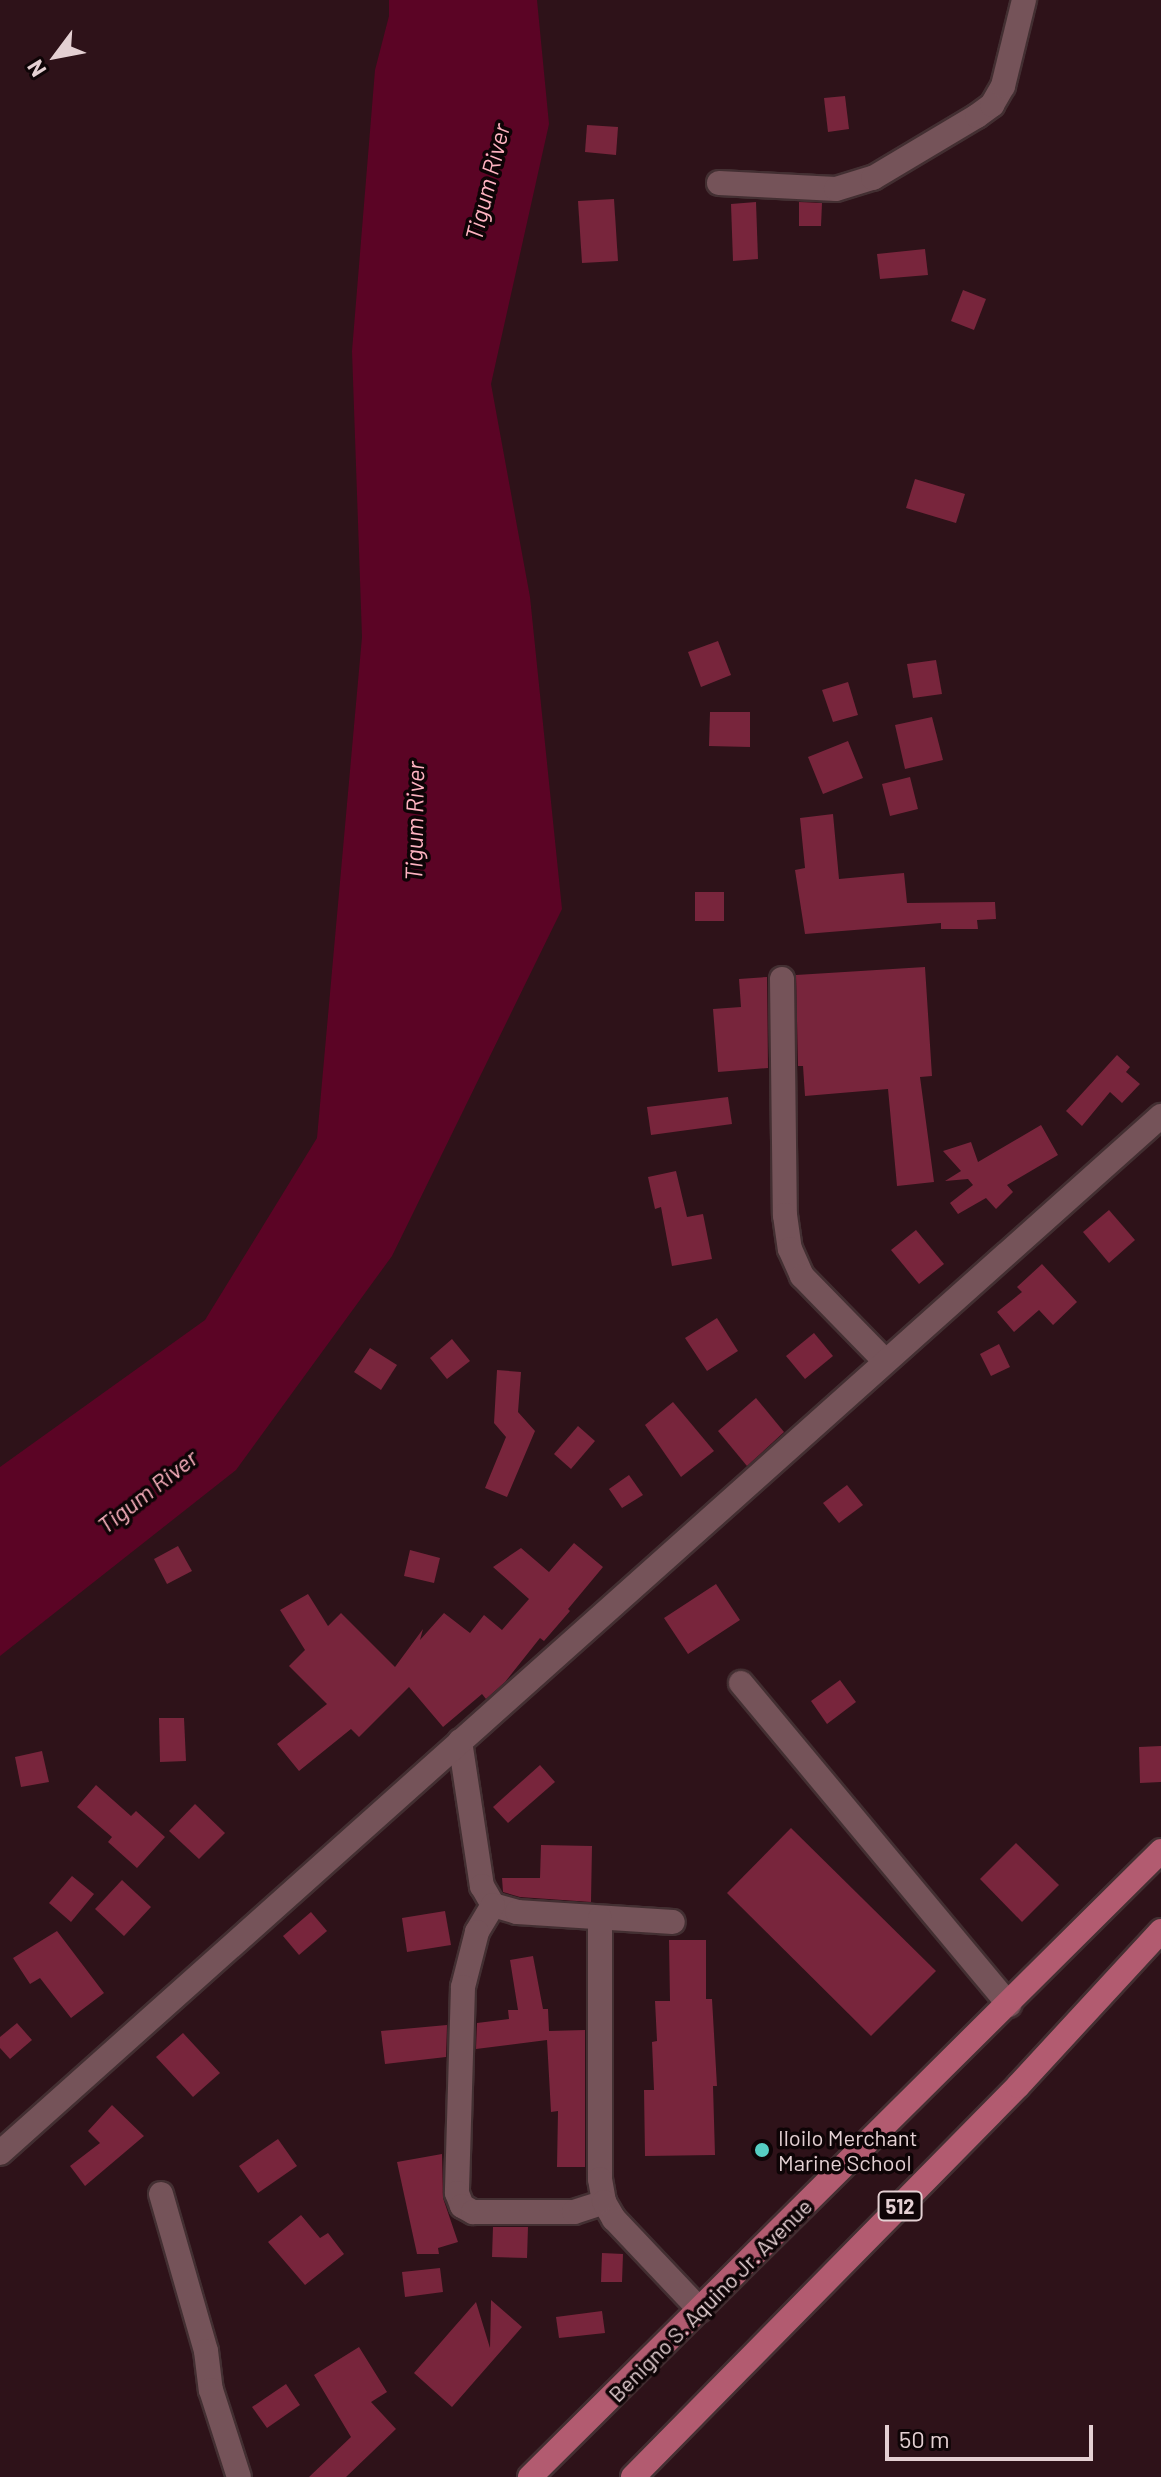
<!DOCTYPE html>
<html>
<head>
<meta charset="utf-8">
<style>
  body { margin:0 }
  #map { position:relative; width:1161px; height:2477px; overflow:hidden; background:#2e1219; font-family:Barlow,sans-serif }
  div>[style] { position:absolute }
  .water>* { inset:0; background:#5b0425 }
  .building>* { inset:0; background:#78253c }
  .roads { filter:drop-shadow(2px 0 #432f32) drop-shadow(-2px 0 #432f32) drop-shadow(0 2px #432f32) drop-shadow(0 -2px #432f32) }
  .street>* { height:24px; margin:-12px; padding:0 12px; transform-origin:12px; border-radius:12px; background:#755359 }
  .primary>* { height:24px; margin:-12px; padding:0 12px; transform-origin:12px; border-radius:12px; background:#b25b70 }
  .dots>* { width:22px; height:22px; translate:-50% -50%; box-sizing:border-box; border:4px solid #0e0406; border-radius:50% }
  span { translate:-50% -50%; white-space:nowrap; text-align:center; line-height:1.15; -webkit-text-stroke:7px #0e0406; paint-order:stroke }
  .shield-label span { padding:2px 6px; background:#0e0406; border:2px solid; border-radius:6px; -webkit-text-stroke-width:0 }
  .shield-label { font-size:20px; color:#e4d0d3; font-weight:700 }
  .poi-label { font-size:22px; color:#e4d0d3 }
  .left { translate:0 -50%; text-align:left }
  .street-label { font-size:22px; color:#e4d0d3 }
  .water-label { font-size:24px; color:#feb3c1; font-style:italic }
  .north { position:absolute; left:16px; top:16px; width:80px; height:80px; -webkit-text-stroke:6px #0e0406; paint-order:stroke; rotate:238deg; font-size:22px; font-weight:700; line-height:32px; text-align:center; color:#e4d0d3 }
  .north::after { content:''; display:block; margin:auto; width:28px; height:36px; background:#e4d0d3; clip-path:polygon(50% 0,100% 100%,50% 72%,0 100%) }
  .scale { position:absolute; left:885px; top:2425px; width:208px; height:36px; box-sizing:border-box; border:4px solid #e4d0d3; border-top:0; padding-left:10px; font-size:24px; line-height:28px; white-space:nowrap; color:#e4d0d3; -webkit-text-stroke:6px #0e0406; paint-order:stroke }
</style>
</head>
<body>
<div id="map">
  <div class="water">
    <div style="clip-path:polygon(389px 0,537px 0,549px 124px,491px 384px,530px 597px,562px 909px,392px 1256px,236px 1470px,0 1656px,0 1467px,205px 1320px,317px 1138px,362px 637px,352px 351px,375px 70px,389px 16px)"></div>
  </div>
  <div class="building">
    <div style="clip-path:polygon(845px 96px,849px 129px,828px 132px,824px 98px)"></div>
    <div style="clip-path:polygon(587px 125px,618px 127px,616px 155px,585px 152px)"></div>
    <div style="clip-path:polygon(614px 199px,618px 261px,582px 263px,578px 201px)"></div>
    <div style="clip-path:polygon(756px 202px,758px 259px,733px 261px,731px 204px)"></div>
    <div style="clip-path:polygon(799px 202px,822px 203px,821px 226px,799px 226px)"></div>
    <div style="clip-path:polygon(925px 249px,928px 275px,880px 279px,877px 254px)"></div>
    <div style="clip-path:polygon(963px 290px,986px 299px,974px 330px,951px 321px)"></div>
    <div style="clip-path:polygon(915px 479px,965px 494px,956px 523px,906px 508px)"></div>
    <div style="clip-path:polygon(718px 641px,731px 675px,701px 687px,688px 652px)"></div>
    <div style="clip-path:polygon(936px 660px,942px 694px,913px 698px,907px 664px)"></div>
    <div style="clip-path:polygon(848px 682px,858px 715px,833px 722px,822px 690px)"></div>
    <div style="clip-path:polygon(710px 712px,750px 712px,750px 747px,709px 746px)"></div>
    <div style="clip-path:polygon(932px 717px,943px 760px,905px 769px,895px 725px)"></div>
    <div style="clip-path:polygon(848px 741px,863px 778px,823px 794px,808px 757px)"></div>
    <div style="clip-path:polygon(910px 777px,918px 809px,890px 816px,882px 784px)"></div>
    <div style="clip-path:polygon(833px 814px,839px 879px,904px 873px,907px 903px,995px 902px,996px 919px,977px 920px,978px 929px,941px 929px,941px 923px,805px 934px,795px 870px,805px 868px,800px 818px)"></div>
    <div style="clip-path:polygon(695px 892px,724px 892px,724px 921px,695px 921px)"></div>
    <div style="clip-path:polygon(925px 967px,932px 1076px,920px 1077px,934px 1182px,897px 1186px,888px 1089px,805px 1096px,803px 1066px,798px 1066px,796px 975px)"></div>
    <div style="clip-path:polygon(767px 977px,768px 1068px,718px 1072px,713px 1009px,741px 1007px,739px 979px)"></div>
    <div style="clip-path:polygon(1117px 1055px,1130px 1067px,1126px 1072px,1140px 1084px,1122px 1103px,1110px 1092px,1082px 1126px,1066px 1111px)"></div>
    <div style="clip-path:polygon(728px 1097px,732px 1124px,651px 1135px,647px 1107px)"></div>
    <div style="clip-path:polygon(1041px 1125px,1058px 1155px,1007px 1185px,1013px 1192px,996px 1209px,986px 1198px,958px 1214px,950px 1203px,973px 1185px,968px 1179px,945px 1181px,961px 1171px,943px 1151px,971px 1142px,978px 1162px)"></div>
    <div style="clip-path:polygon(676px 1171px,687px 1217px,703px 1214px,712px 1259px,672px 1266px,661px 1207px,655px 1209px,648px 1177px)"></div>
    <div style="clip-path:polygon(1109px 1210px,1135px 1240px,1109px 1263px,1083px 1232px)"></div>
    <div style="clip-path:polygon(916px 1230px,944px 1264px,919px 1284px,891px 1250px)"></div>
    <div style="clip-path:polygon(1042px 1264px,1077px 1302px,1053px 1325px,1039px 1310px,1014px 1332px,997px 1312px,1022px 1292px,1017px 1287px)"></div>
    <div style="clip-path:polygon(717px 1318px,738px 1351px,707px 1371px,685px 1338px)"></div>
    <div style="clip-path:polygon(814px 1333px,833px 1356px,805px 1379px,786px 1356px)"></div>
    <div style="clip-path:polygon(452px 1339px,470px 1361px,447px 1379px,430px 1358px)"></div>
    <div style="clip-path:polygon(999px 1344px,1010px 1367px,991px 1376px,980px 1354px)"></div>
    <div style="clip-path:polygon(370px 1348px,397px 1365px,381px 1390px,354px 1372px)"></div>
    <div style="clip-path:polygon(497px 1370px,521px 1372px,518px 1412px,535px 1431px,507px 1497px,485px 1488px,506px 1437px,494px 1423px)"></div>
    <div style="clip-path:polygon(756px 1398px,784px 1432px,747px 1466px,718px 1431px)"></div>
    <div style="clip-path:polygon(673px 1402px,714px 1451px,681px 1477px,645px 1425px)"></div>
    <div style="clip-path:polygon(578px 1426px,595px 1441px,571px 1469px,554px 1454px)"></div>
    <div style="clip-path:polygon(629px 1475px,643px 1495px,622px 1508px,609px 1489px)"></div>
    <div style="clip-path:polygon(847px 1485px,863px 1505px,839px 1523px,823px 1503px)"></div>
    <div style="clip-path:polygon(574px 1543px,603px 1567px,568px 1609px,570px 1611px,544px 1641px,540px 1638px,505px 1682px,486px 1699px,482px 1694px,443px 1727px,409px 1687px,359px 1737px,351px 1729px,299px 1771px,277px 1744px,327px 1704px,289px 1666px,305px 1650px,280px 1610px,308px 1594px,328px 1626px,341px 1613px,395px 1667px,423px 1629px,420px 1640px,444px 1613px,470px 1633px,484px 1615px,502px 1630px,529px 1599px,493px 1567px,521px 1548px,549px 1572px)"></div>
    <div style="clip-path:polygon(178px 1546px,192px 1571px,167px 1584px,154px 1559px)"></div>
    <div style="clip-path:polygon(410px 1550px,440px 1558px,434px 1583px,404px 1576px)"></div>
    <div style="clip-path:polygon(716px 1584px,740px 1620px,688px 1654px,664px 1618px)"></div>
    <div style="clip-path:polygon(840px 1680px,856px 1702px,827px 1724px,811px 1701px)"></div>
    <div style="clip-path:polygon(159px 1718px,184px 1718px,186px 1761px,160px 1762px)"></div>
    <div style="clip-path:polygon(1161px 1746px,1161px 1782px,1140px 1783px,1139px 1747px)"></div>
    <div style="clip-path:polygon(42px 1751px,49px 1782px,21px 1787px,15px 1757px)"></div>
    <div style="clip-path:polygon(540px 1765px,555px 1782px,508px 1823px,493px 1807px)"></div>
    <div style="clip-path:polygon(96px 1785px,131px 1816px,136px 1811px,165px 1837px,137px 1868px,108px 1842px,112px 1837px,77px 1807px)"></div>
    <div style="clip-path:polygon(195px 1804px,225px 1833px,199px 1859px,169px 1831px)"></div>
    <div style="clip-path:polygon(791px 1828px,936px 1971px,871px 2036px,727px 1893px)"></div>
    <div style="clip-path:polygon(1016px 1843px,1059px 1885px,1022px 1922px,980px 1879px)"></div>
    <div style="clip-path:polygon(541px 1845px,592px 1846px,591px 1902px,520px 1897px,503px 1892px,502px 1878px,540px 1878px)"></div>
    <div style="clip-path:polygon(72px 1876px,94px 1894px,71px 1922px,49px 1903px)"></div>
    <div style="clip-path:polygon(122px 1880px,151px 1907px,124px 1936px,95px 1909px)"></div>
    <div style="clip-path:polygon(445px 1911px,451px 1945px,407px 1952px,402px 1918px)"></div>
    <div style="clip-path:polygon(311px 1912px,327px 1931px,299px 1955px,283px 1936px)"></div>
    <div style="clip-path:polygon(57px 1931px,104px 1993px,71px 2018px,40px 1978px,30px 1984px,13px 1958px)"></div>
    <div style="clip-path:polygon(669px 1940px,706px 1940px,706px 1999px,712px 1999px,717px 2086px,713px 2086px,715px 2155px,645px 2156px,644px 2090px,654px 2090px,652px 2042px,657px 2041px,655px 2001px,670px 2001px)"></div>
    <div style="clip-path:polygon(533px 1956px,543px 2009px,548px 2009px,549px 2031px,585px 2030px,585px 2167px,557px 2167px,558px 2111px,551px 2112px,547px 2040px,476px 2049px,477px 2023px,509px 2019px,508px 2010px,518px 2010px,510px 1960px)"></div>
    <div style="clip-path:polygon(17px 2023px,32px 2040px,10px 2059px,0 2048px,0 2037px)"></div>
    <div style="clip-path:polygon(447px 2025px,446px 2057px,385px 2064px,381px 2031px)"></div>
    <div style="clip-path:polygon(183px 2033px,220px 2073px,193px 2097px,156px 2057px)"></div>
    <div style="clip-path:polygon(112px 2105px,144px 2136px,85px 2186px,70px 2166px,100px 2143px,88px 2131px)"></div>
    <div style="clip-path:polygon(278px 2139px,297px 2166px,258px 2193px,239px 2166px)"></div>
    <div style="clip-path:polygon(442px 2154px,443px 2198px,458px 2242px,438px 2248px,439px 2254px,417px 2254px,397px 2162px)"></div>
    <div style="clip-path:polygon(301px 2215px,320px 2238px,328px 2233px,344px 2254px,305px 2285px,268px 2242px)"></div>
    <div style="clip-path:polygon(493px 2227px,528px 2227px,527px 2258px,492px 2257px)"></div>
    <div style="clip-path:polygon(602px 2253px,623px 2254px,622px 2282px,601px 2282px)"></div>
    <div style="clip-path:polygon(440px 2268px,443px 2292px,405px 2297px,402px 2272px)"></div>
    <div style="clip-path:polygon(491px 2300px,522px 2327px,452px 2407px,414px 2373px,476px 2302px,490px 2348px)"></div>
    <div style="clip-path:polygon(602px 2311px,605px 2333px,559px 2338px,556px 2317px)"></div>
    <div style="clip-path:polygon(359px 2347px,387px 2392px,371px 2402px,396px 2429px,346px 2477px,309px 2477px,351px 2437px,314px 2375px)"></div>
    <div style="clip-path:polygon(286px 2384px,300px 2405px,267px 2428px,252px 2407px)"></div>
  </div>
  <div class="roads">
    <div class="street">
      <div style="left:719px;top:183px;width:117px;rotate:2.9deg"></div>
      <div style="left:836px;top:189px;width:39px;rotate:-17deg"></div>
      <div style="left:873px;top:178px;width:121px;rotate:-30.8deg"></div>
      <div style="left:977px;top:116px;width:19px;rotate:-36deg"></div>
      <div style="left:992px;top:105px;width:22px;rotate:-60deg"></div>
      <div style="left:1003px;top:86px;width:89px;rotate:-76.3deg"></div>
      <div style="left:782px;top:979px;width:236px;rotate:89.3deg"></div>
      <div style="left:785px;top:1215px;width:34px;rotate:82deg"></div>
      <div style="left:790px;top:1249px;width:30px;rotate:66deg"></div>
      <div style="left:802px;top:1276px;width:119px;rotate:45.7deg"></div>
      <div style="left:741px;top:1683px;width:419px;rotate:50.2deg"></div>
      <div style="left:460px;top:1741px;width:147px;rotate:81.4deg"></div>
      <div style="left:482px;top:1886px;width:22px;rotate:60deg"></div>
      <div style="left:493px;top:1905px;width:25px;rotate:16deg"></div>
      <div style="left:517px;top:1912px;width:156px;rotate:3.7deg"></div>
      <div style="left:493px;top:1905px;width:31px;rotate:121deg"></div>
      <div style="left:477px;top:1932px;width:57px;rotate:104.3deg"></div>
      <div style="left:463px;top:1987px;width:206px;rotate:91.7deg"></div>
      <div style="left:457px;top:2193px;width:14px;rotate:69deg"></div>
      <div style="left:462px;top:2206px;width:13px;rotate:29deg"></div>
      <div style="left:473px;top:2212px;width:101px"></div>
      <div style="left:574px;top:2212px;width:32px;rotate:-18deg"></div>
      <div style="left:600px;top:1918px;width:261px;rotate:90deg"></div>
      <div style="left:600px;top:2179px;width:23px;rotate:80deg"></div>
      <div style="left:604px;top:2202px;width:20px;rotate:60deg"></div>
      <div style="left:614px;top:2219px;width:125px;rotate:46.6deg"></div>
      <div style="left:0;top:2153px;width:1557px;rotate:-41.77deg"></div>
      <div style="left:161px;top:2194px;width:163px;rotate:74deg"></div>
      <div style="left:206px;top:2351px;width:39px;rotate:83deg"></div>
      <div style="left:211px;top:2390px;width:91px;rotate:72.2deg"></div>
    </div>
    <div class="primary">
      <div style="left:530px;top:2477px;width:889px;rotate:-44.77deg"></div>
      <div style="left:633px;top:2477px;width:549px;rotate:-45.44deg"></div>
      <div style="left:1018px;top:2086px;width:211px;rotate:-47.3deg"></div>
    </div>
  </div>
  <div class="dots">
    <div style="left:762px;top:2150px;background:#56cec3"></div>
  </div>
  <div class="shield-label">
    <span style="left:900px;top:2206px">512</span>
  </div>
  <div class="poi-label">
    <span class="left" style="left:778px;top:2150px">Iloilo Merchant<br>Marine School</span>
  </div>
  <div class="street-label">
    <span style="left:710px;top:2300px;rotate:-45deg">Benigno S. Aquino Jr. Avenue</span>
  </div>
  <div class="water-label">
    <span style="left:487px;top:182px;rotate:-76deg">Tigum River</span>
    <span style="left:414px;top:821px;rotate:-89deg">Tigum River</span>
    <span style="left:147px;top:1491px;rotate:-38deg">Tigum River</span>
  </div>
  <div class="north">N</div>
  <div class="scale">50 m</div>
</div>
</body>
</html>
